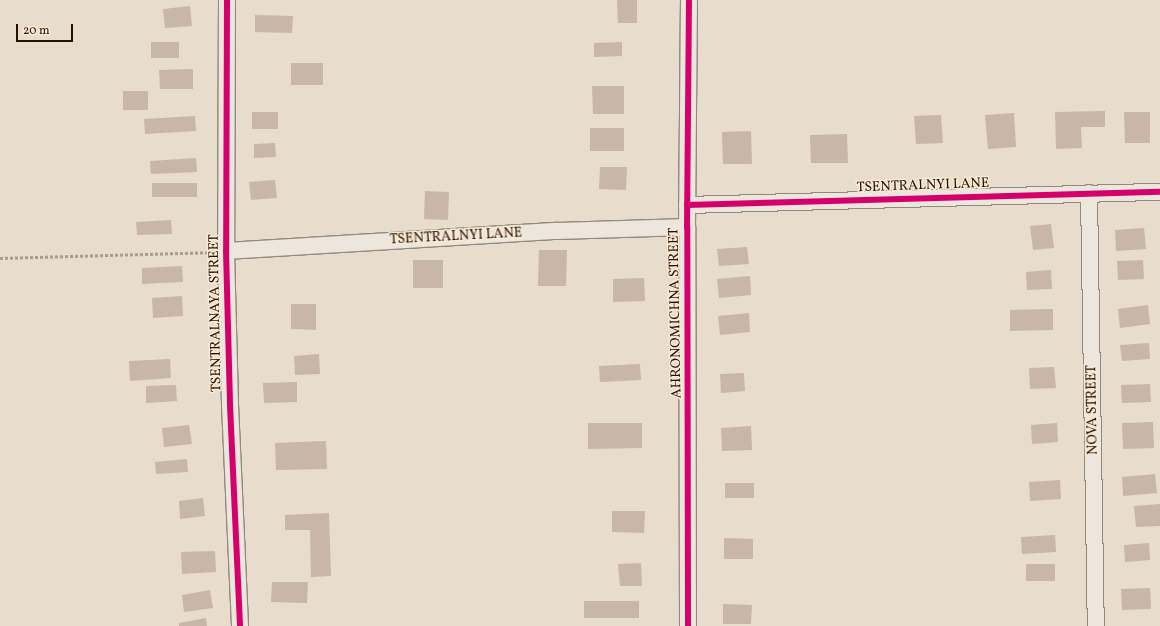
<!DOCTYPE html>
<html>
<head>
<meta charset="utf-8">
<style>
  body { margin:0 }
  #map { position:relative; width:1160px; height:626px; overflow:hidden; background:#e8dccc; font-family:Vollkorn,serif }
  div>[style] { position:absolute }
  .building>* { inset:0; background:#c8b6a8 }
  .path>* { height:2.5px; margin-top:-1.25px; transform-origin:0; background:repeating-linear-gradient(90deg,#a49d96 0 3px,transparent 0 5px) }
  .roads { filter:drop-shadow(1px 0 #92897e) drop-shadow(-1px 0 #92897e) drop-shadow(0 1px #92897e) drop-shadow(0 -1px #92897e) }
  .minor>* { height:16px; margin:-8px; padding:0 8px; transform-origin:8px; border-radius:8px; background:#ece6dd }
  .cycleway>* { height:6px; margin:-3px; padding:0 3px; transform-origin:3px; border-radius:3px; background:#d6006c }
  span { translate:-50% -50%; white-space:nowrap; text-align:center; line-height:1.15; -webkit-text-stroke:3px #f8ead5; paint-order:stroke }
  .street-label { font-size:14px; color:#261000 }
  .scale { position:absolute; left:16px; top:24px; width:57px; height:18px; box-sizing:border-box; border:2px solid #261000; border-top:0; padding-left:5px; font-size:12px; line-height:14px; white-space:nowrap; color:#261000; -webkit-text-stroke:3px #f8ead5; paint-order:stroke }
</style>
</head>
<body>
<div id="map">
  <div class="building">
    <div style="clip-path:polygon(617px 0,637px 0,637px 23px,618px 23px)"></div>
    <div style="clip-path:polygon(190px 6px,192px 26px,165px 28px,163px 9px)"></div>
    <div style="clip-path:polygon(255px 15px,293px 16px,292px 33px,255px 32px)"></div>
    <div style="clip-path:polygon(151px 42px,179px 42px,179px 58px,151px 58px)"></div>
    <div style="clip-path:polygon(622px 42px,622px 56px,594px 57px,594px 43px)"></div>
    <div style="clip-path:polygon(291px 63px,323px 63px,323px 85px,291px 85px)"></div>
    <div style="clip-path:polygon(193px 69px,193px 89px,160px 89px,159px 70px)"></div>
    <div style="clip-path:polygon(592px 86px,624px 86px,624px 114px,593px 114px)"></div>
    <div style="clip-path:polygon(123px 91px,148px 91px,148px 110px,123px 110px)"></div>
    <div style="clip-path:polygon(1105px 111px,1105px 127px,1081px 127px,1082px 148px,1056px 149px,1055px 112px)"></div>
    <div style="clip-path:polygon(252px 112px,278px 112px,278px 129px,252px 129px)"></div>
    <div style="clip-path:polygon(1124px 112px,1150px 112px,1150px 143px,1125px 143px)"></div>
    <div style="clip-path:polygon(1014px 113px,1016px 147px,988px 149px,985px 115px)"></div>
    <div style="clip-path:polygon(941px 115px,943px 143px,916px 144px,914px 116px)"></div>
    <div style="clip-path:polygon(195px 116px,196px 131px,145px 134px,144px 119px)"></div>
    <div style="clip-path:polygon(590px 128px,624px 128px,624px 151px,590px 151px)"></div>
    <div style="clip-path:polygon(751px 131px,752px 164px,723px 164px,722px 132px)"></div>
    <div style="clip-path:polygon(847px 134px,848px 163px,811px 163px,810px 135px)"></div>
    <div style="clip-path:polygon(275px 143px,276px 157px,254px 158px,254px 144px)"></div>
    <div style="clip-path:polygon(196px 158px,197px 172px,151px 174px,150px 161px)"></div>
    <div style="clip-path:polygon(600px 167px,627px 167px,626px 190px,599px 189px)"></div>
    <div style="clip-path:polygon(275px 180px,277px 198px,251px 200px,249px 182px)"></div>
    <div style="clip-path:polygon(152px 183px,197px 183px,197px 197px,152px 197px)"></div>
    <div style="clip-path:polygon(425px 191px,449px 192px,448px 220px,424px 219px)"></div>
    <div style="clip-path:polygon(171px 220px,172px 234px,137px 235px,136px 222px)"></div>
    <div style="clip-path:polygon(1051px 224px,1054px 248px,1033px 250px,1030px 226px)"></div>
    <div style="clip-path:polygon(1144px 228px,1146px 249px,1116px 251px,1115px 230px)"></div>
    <div style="clip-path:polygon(747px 247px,749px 264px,719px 266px,717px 249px)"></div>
    <div style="clip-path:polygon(539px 250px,567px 250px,566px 286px,538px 286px)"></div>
    <div style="clip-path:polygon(413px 260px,443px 260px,443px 288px,413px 288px)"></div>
    <div style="clip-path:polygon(1143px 260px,1144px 279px,1118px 280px,1117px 261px)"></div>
    <div style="clip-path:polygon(182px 266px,183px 282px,142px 284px,142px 268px)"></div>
    <div style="clip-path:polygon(1051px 270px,1052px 289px,1027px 290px,1026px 272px)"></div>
    <div style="clip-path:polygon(750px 276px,751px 295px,719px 298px,717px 279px)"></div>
    <div style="clip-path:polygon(644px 278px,645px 301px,613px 302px,613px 279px)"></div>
    <div style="clip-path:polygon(182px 296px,183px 316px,153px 318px,152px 298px)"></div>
    <div style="clip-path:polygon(291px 304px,316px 304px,316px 330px,291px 329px)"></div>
    <div style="clip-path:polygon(1148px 305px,1150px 324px,1120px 328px,1118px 309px)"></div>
    <div style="clip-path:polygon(1053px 309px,1053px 330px,1010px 331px,1010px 310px)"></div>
    <div style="clip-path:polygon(749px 313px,750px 332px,720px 335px,718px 316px)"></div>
    <div style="clip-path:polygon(1149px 343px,1150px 359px,1122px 361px,1120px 345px)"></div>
    <div style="clip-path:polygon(319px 354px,320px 374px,295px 375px,294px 356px)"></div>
    <div style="clip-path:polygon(170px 359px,171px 378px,130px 381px,129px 361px)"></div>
    <div style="clip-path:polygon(640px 364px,641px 380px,600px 382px,599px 366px)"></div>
    <div style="clip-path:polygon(1054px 367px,1056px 388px,1030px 389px,1029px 368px)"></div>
    <div style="clip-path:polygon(744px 373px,745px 391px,721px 393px,720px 374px)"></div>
    <div style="clip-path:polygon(297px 382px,297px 402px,264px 403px,263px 383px)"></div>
    <div style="clip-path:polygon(1150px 384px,1151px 402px,1122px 403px,1121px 385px)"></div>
    <div style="clip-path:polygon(176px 385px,177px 401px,146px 403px,146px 386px)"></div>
    <div style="clip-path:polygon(1153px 422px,1154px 448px,1123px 449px,1122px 423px)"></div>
    <div style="clip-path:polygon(588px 423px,642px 423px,642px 448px,588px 449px)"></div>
    <div style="clip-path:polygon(1057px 423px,1058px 442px,1032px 444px,1031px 425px)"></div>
    <div style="clip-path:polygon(189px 425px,192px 444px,164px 447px,162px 428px)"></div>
    <div style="clip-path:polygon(751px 426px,752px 450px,722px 451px,721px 428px)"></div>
    <div style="clip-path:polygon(326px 441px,327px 469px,276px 470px,275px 443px)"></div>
    <div style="clip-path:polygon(187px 459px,188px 472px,156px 474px,155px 462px)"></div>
    <div style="clip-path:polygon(1155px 474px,1157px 493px,1123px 496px,1122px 477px)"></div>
    <div style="clip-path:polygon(1060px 480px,1061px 499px,1030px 501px,1029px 482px)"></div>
    <div style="clip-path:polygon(725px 483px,754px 483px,754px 498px,725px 498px)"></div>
    <div style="clip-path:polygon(203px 498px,205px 516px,180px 519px,179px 501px)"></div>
    <div style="clip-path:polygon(1160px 504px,1160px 526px,1136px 527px,1134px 506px)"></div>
    <div style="clip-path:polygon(612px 511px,645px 511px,644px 533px,612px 532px)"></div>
    <div style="clip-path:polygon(329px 513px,331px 576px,311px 577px,310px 530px,285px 530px,285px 515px)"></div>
    <div style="clip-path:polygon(1055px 535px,1056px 552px,1022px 554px,1021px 537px)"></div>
    <div style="clip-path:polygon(724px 538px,753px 539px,753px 559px,724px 559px)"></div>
    <div style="clip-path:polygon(1149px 543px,1150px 560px,1125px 562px,1124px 545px)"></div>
    <div style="clip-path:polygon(215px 551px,216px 572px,182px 574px,181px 552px)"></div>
    <div style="clip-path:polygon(641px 563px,642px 586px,620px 586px,618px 564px)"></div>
    <div style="clip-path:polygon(1026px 564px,1055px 564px,1055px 581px,1026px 581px)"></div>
    <div style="clip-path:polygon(272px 582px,308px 582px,307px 603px,271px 602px)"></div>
    <div style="clip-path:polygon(1150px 588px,1151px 609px,1122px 610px,1121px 589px)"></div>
    <div style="clip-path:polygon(210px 590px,213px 608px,184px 612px,182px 595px)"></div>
    <div style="clip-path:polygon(584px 601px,639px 601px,639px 618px,584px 618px)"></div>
    <div style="clip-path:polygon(723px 604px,752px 605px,751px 624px,723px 624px)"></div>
    <div style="clip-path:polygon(206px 618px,207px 626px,179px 626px,179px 623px)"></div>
  </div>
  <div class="path">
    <div style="left:0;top:258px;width:210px;rotate:-1.6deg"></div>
  </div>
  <div class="roads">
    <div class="minor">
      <div style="left:227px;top:0;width:251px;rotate:90.2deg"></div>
      <div style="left:226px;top:251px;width:154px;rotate:88.5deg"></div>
      <div style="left:230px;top:405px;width:221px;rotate:87.4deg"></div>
      <div style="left:1089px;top:193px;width:433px;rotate:89.1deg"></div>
      <div style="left:687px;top:205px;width:473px;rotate:-1.6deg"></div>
      <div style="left:226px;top:251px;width:332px;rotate:-3.5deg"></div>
      <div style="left:557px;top:231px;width:130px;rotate:-1.8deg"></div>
      <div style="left:688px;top:626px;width:399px;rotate:-90.1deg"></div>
      <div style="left:687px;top:227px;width:227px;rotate:-89.5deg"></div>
    </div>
  </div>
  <div class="cycleway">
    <div style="left:227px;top:0;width:251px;rotate:90.2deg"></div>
    <div style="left:226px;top:251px;width:154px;rotate:88.5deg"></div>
    <div style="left:230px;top:405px;width:221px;rotate:87.4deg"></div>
    <div style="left:687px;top:205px;width:473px;rotate:-1.6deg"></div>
    <div style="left:688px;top:626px;width:399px;rotate:-90.1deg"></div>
    <div style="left:687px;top:227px;width:227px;rotate:-89.5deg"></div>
  </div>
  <div class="street-label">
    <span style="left:923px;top:186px;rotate:-2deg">TSENTRALNYI LANE</span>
    <span style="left:456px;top:237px;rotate:-3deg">TSENTRALNYI LANE</span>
    <span style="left:216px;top:313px;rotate:-91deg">TSENTRALNAYA STREET</span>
    <span style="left:676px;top:313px;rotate:-91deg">AHRONOMICHNA STREET</span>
    <span style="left:1093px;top:410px;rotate:-91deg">NOVA STREET</span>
  </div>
  <div class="scale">20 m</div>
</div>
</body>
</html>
